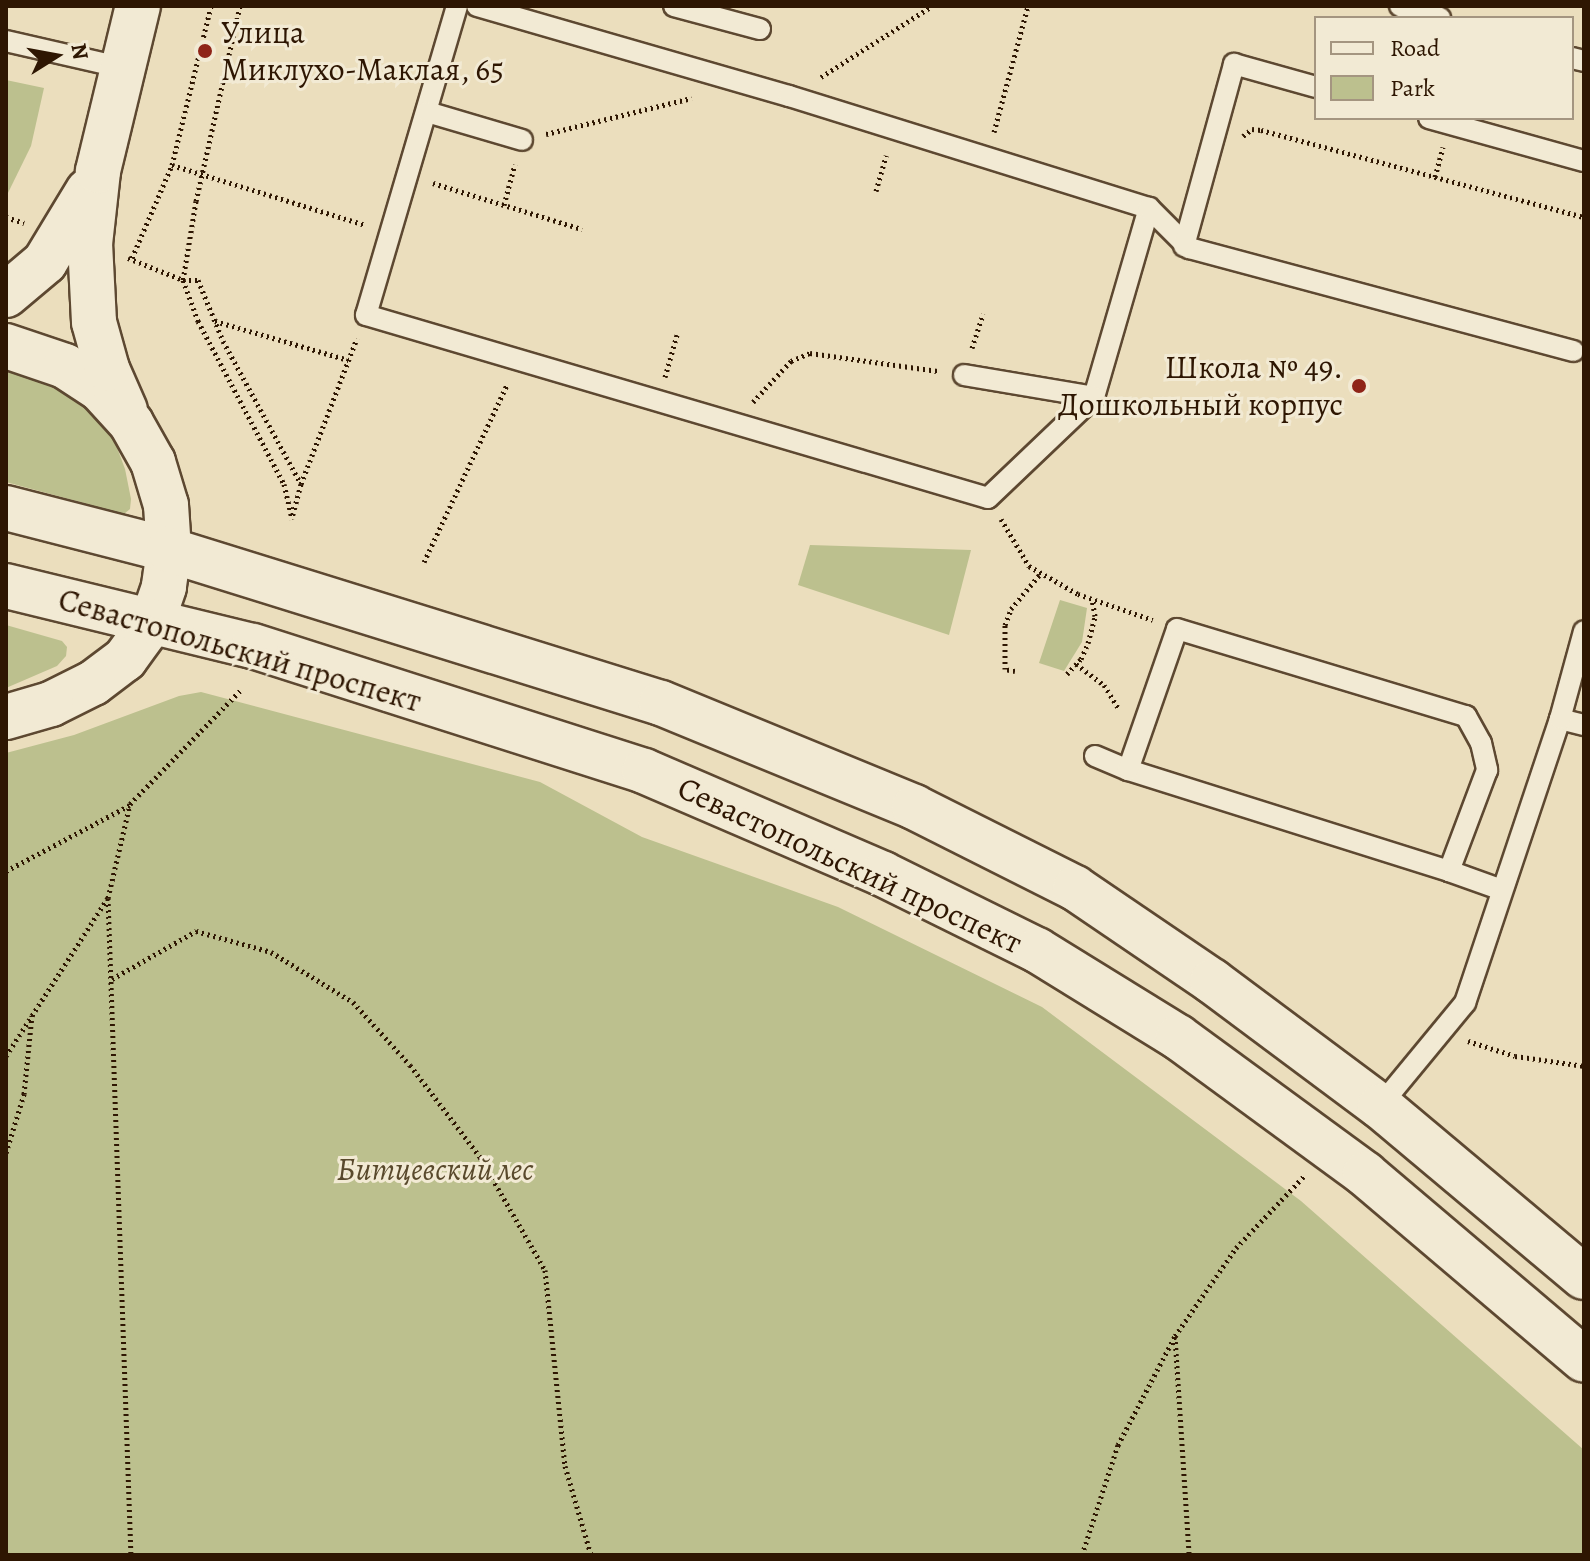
<!DOCTYPE html>
<html>
<head>
<meta charset="utf-8">
<style>
  body { margin:0 }
  #map { position:relative; width:1590px; height:1561px; overflow:hidden; background:#ebdebd; font-family:Alegreya,serif }
  div>[style] { position:absolute }
  .green>* { inset:0; background:#bcc08e }
  .path>* { height:5px; margin-top:-2.5px; transform-origin:0; background:repeating-linear-gradient(90deg,#2e1602 0 2px,transparent 0 6px) }
  .roads { filter:drop-shadow(2px 0 #5d4831) drop-shadow(-2px 0 #5d4831) drop-shadow(0 2px #5d4831) drop-shadow(0 -2px #5d4831) }
  .lane>* { height:20px; margin:-10px; padding:0 10px; transform-origin:10px; border-radius:10px; background:#f2ead4 }
  .secondary>* { height:44px; margin:-22px; padding:0 22px; transform-origin:22px; border-radius:22px; background:#f2ead4 }
  .dots>* { width:22px; height:22px; translate:-50% -50%; box-sizing:border-box; border:4px solid #f2ead4; border-radius:50% }
  span { translate:-50% -50%; white-space:nowrap; text-align:center; line-height:1.15; -webkit-text-stroke:6px #f2ead4; paint-order:stroke }
  .poi-label { font-size:32px; color:#2e1602 }
  .left { translate:0 -50%; text-align:left }
  .right { translate:-100% -50%; text-align:right }
  .street-label { font-size:32px; color:#2e1602 }
  .park-label { font-size:32px; color:#59492c; font-style:italic }
  .frame { position:absolute; inset:0; border:8px solid #2e1602; pointer-events:none }
  .legend { position:absolute; left:1314px; top:16px; width:260px; height:104px; box-sizing:border-box; background:#f2ead4; border:2px solid #a49580; margin:0; padding:10px 14px; list-style:none; font-size:24px; color:#2e1602 }
  .legend li { display:flex; align-items:center; gap:16px; height:40px }
  .legend b { width:40px; border:2px solid #a49580 }
  .north { position:absolute; left:16px; top:16px; width:80px; height:80px; -webkit-text-stroke:6px #f2ead4; paint-order:stroke; rotate:79deg; font-size:22px; font-weight:700; line-height:32px; text-align:center; color:#2e1602 }
  .north::after { content:''; display:block; margin:auto; width:28px; height:36px; background:#2e1602; clip-path:polygon(50% 0,100% 100%,50% 72%,0 100%) }
</style>
</head>
<body>
<div id="map">
  <div class="green">
    <div style="clip-path:polygon(6px 80px,44px 88px,31px 146px,6px 197px)"></div>
    <div style="clip-path:polygon(6px 364px,56px 383px,89px 409px,113px 437px,125px 469px,131px 499px,130px 509px,124px 514px,6px 482px)"></div>
    <div style="clip-path:polygon(810px 545px,971px 550px,949px 635px,798px 585px)"></div>
    <div style="clip-path:polygon(1060px 600px,1087px 608px,1082px 642px,1064px 671px,1039px 663px)"></div>
    <div style="clip-path:polygon(6px 625px,62px 641px,67px 647px,66px 656px,57px 666px,6px 688px)"></div>
    <div style="clip-path:polygon(201px 692px,540px 782px,642px 837px,838px 907px,1042px 1007px,1301px 1201px,1584px 1450px,1584px 1555px,6px 1555px,6px 753px,74px 735px,179px 696px)"></div>
  </div>
  <div class="path">
    <div style="left:240px;top:6px;width:200px;rotate:102.7deg"></div>
    <div style="left:196px;top:201px;width:80px;rotate:99.3deg"></div>
    <div style="left:183px;top:280px;width:44px;rotate:69.9deg"></div>
    <div style="left:198px;top:321px;width:184px;rotate:62.2deg"></div>
    <div style="left:284px;top:484px;width:36px;rotate:77deg"></div>
    <div style="left:821px;top:77px;width:132px;rotate:-32.6deg"></div>
    <div style="left:994px;top:132px;width:131px;rotate:-74.9deg"></div>
    <div style="left:546px;top:134px;width:150px;rotate:-13.9deg"></div>
    <div style="left:1243px;top:136px;width:11px;rotate:-38deg"></div>
    <div style="left:1252px;top:129px;width:9px;rotate:6deg"></div>
    <div style="left:1261px;top:130px;width:335px;rotate:15.1deg"></div>
    <div style="left:172px;top:165px;width:203px;rotate:17.2deg"></div>
    <div style="left:1435px;top:177px;width:31px;rotate:-75deg"></div>
    <div style="left:433px;top:183px;width:156px;rotate:17.2deg"></div>
    <div style="left:876px;top:191px;width:37px;rotate:-74deg"></div>
    <div style="left:504px;top:205px;width:42px;rotate:-75deg"></div>
    <div style="left:6px;top:217px;width:19px;rotate:18deg"></div>
    <div style="left:128px;top:258px;width:59px;rotate:21.8deg"></div>
    <div style="left:183px;top:280px;width:15px"></div>
    <div style="left:198px;top:280px;width:66px;rotate:67.7deg"></div>
    <div style="left:223px;top:341px;width:163px;rotate:61.4deg"></div>
    <div style="left:301px;top:484px;width:35px;rotate:105deg"></div>
    <div style="left:132px;top:258px;width:101px;rotate:-66.7deg"></div>
    <div style="left:172px;top:165px;width:164px;rotate:-76.2deg"></div>
    <div style="left:215px;top:321px;width:139px;rotate:16.3deg"></div>
    <div style="left:972px;top:348px;width:36px;rotate:-72deg"></div>
    <div style="left:665px;top:377px;width:44px;rotate:-74.1deg"></div>
    <div style="left:753px;top:402px;width:56px;rotate:-47.2deg"></div>
    <div style="left:791px;top:361px;width:21px;rotate:-23deg"></div>
    <div style="left:810px;top:353px;width:129px;rotate:8deg"></div>
    <div style="left:301px;top:484px;width:156px;rotate:-69deg"></div>
    <div style="left:1001px;top:519px;width:55px;rotate:59.2deg"></div>
    <div style="left:1029px;top:566px;width:56px;rotate:29.7deg"></div>
    <div style="left:1078px;top:594px;width:79px;rotate:19.1deg"></div>
    <div style="left:424px;top:562px;width:195px;rotate:-64.9deg"></div>
    <div style="left:1076px;top:664px;width:35px;rotate:37deg"></div>
    <div style="left:1104px;top:685px;width:28px;rotate:58deg"></div>
    <div style="left:1015px;top:671px;width:10px;rotate:-169deg"></div>
    <div style="left:1005px;top:669px;width:44px;rotate:-90deg"></div>
    <div style="left:1005px;top:625px;width:17px;rotate:-69deg"></div>
    <div style="left:1011px;top:609px;width:47px;rotate:-50.2deg"></div>
    <div style="left:1067px;top:674px;width:21px;rotate:-47deg"></div>
    <div style="left:1081px;top:659px;width:17px;rotate:-66deg"></div>
    <div style="left:1088px;top:643px;width:28px;rotate:-75deg"></div>
    <div style="left:1095px;top:616px;width:17px;rotate:-100deg"></div>
    <div style="left:6px;top:871px;width:140px;rotate:-28deg"></div>
    <div style="left:108px;top:898px;width:657px;rotate:88deg"></div>
    <div style="left:112px;top:979px;width:97px;rotate:-29.7deg"></div>
    <div style="left:196px;top:931px;width:78px;rotate:15.6deg"></div>
    <div style="left:271px;top:952px;width:96px;rotate:31.4deg"></div>
    <div style="left:353px;top:1002px;width:85px;rotate:47.9deg"></div>
    <div style="left:410px;top:1065px;width:116px;rotate:52.7deg"></div>
    <div style="left:480px;top:1157px;width:130px;rotate:60.1deg"></div>
    <div style="left:545px;top:1270px;width:197px;rotate:84.2deg"></div>
    <div style="left:565px;top:1466px;width:93px;rotate:73.7deg"></div>
    <div style="left:1468px;top:1041px;width:49px;rotate:17.7deg"></div>
    <div style="left:1515px;top:1056px;width:70px;rotate:8.2deg"></div>
    <div style="left:6px;top:1056px;width:188px;rotate:-57.2deg"></div>
    <div style="left:108px;top:898px;width:97px;rotate:-76.8deg"></div>
    <div style="left:130px;top:804px;width:161px;rotate:-45.8deg"></div>
    <div style="left:6px;top:1153px;width:62px;rotate:-73deg"></div>
    <div style="left:24px;top:1094px;width:79px;rotate:-84.2deg"></div>
    <div style="left:1175px;top:1336px;width:219px;rotate:86.3deg"></div>
    <div style="left:1082px;top:1555px;width:116px;rotate:-71.9deg"></div>
    <div style="left:1118px;top:1445px;width:123px;rotate:-62.4deg"></div>
    <div style="left:1175px;top:1336px;width:107px;rotate:-55.3deg"></div>
    <div style="left:1236px;top:1248px;width:100px;rotate:-46.6deg"></div>
  </div>
  <div class="roads">
    <div class="lane">
      <div style="left:457px;top:6px;width:322px;rotate:106.4deg"></div>
      <div style="left:366px;top:315px;width:648px;rotate:16.39deg"></div>
      <div style="left:988px;top:498px;width:146px;rotate:-43.6deg"></div>
      <div style="left:1094px;top:397px;width:197px;rotate:-73.8deg"></div>
      <div style="left:477px;top:6px;width:325px;rotate:16.1deg"></div>
      <div style="left:789px;top:96px;width:377px;rotate:17.3deg"></div>
      <div style="left:1149px;top:208px;width:57px;rotate:45deg"></div>
      <div style="left:1189px;top:248px;width:398px;rotate:15deg"></div>
      <div style="left:674px;top:6px;width:89px;rotate:15deg"></div>
      <div style="left:1400px;top:6px;width:42px;rotate:16.7deg"></div>
      <div style="left:6px;top:41px;width:121px;rotate:12.9deg"></div>
      <div style="left:1572px;top:58px;width:12px;rotate:14deg"></div>
      <div style="left:427px;top:112px;width:99px;rotate:16.4deg"></div>
      <div style="left:1429px;top:118px;width:161px;rotate:15.5deg"></div>
      <div style="left:1184px;top:246px;width:189px;rotate:-74.6deg"></div>
      <div style="left:1234px;top:64px;width:85px;rotate:15.7deg"></div>
      <div style="left:964px;top:375px;width:132px;rotate:9.6deg"></div>
      <div style="left:1560px;top:719px;width:25px;rotate:14deg"></div>
      <div style="left:1095px;top:756px;width:36px;rotate:23deg"></div>
      <div style="left:1449px;top:871px;width:337px;rotate:-162.5deg"></div>
      <div style="left:1128px;top:770px;width:149px;rotate:-70.8deg"></div>
      <div style="left:1177px;top:629px;width:302px;rotate:16.8deg"></div>
      <div style="left:1466px;top:716px;width:31px;rotate:61deg"></div>
      <div style="left:1481px;top:743px;width:28px;rotate:77deg"></div>
      <div style="left:1487px;top:770px;width:108px;rotate:110.6deg"></div>
      <div style="left:1449px;top:871px;width:56px;rotate:19.7deg"></div>
      <div style="left:1380px;top:1106px;width:134px;rotate:-50.5deg"></div>
      <div style="left:1465px;top:1003px;width:299px;rotate:-71.5deg"></div>
      <div style="left:1560px;top:719px;width:91px;rotate:-74.7deg"></div>
    </div>
    <div class="secondary">
      <div style="left:6px;top:295px;width:51px;rotate:-40.2deg"></div>
      <div style="left:45px;top:262px;width:83px;rotate:-58.8deg"></div>
      <div style="left:6px;top:346px;width:62px;rotate:18.7deg"></div>
      <div style="left:65px;top:366px;width:42px;rotate:33.3deg"></div>
      <div style="left:100px;top:389px;width:46px;rotate:47.6deg"></div>
      <div style="left:131px;top:423px;width:45px;rotate:60.6deg"></div>
      <div style="left:153px;top:462px;width:45px;rotate:73.2deg"></div>
      <div style="left:166px;top:505px;width:45px;rotate:86.2deg"></div>
      <div style="left:169px;top:550px;width:37px;rotate:98deg"></div>
      <div style="left:164px;top:587px;width:37px;rotate:109deg"></div>
      <div style="left:152px;top:622px;width:46px;rotate:126.1deg"></div>
      <div style="left:125px;top:659px;width:40px;rotate:143deg"></div>
      <div style="left:93px;top:683px;width:47px;rotate:153.4deg"></div>
      <div style="left:51px;top:704px;width:47px;rotate:163.9deg"></div>
      <div style="left:125px;top:410px;width:45px;rotate:-113.7deg"></div>
      <div style="left:107px;top:369px;width:49px;rotate:-105.5deg"></div>
      <div style="left:94px;top:322px;width:78px;rotate:-92.9deg"></div>
      <div style="left:90px;top:244px;width:73px;rotate:-83.7deg"></div>
      <div style="left:98px;top:171px;width:170px;rotate:-76.4deg"></div>
      <div style="left:6px;top:508px;width:168px;rotate:14.4deg"></div>
      <div style="left:169px;top:550px;width:515px;rotate:17.27deg"></div>
      <div style="left:661px;top:703px;width:274px;rotate:22.3deg"></div>
      <div style="left:914px;top:807px;width:180px;rotate:26.7deg"></div>
      <div style="left:1075px;top:888px;width:166px;rotate:34.2deg"></div>
      <div style="left:1212px;top:981px;width:209px;rotate:36.7deg"></div>
      <div style="left:1380px;top:1106px;width:266px;rotate:40deg"></div>
      <div style="left:6px;top:586px;width:254px;rotate:13.7deg"></div>
      <div style="left:253px;top:646px;width:410px;rotate:17.7deg"></div>
      <div style="left:644px;top:771px;width:260px;rotate:23.3deg"></div>
      <div style="left:883px;top:874px;width:172px;rotate:26.3deg"></div>
      <div style="left:1037px;top:950px;width:166px;rotate:31.7deg"></div>
      <div style="left:1178px;top:1037px;width:232px;rotate:36.2deg"></div>
      <div style="left:1365px;top:1174px;width:287px;rotate:40.3deg"></div>
    </div>
  </div>
  <div class="dots">
    <div style="left:205px;top:51px;background:#8f2418"></div>
    <div style="left:1359px;top:386px;background:#8f2418"></div>
  </div>
  <div class="poi-label">
    <span class="left" style="left:221px;top:51px">Улица<br>Миклухо-Маклая, 65</span>
    <span class="right" style="left:1343px;top:386px">Школа № 49.<br>Дошкольный корпус</span>
  </div>
  <div class="street-label">
    <span style="left:240px;top:650px;rotate:16deg">Севастопольский проспект</span>
    <span style="left:850px;top:865px;rotate:25deg">Севастопольский проспект</span>
  </div>
  <div class="park-label">
    <span style="left:435px;top:1169px">Битцевский лес</span>
  </div>
  <div class="frame"></div>
  <ul class="legend">
  <li><b style="height:10px;background:#f2ead4"></b>Road</li>
  <li><b style="height:22px;background:#bcc08e"></b>Park</li>
  </ul>
  <div class="north">N</div>
</div>
</body>
</html>
